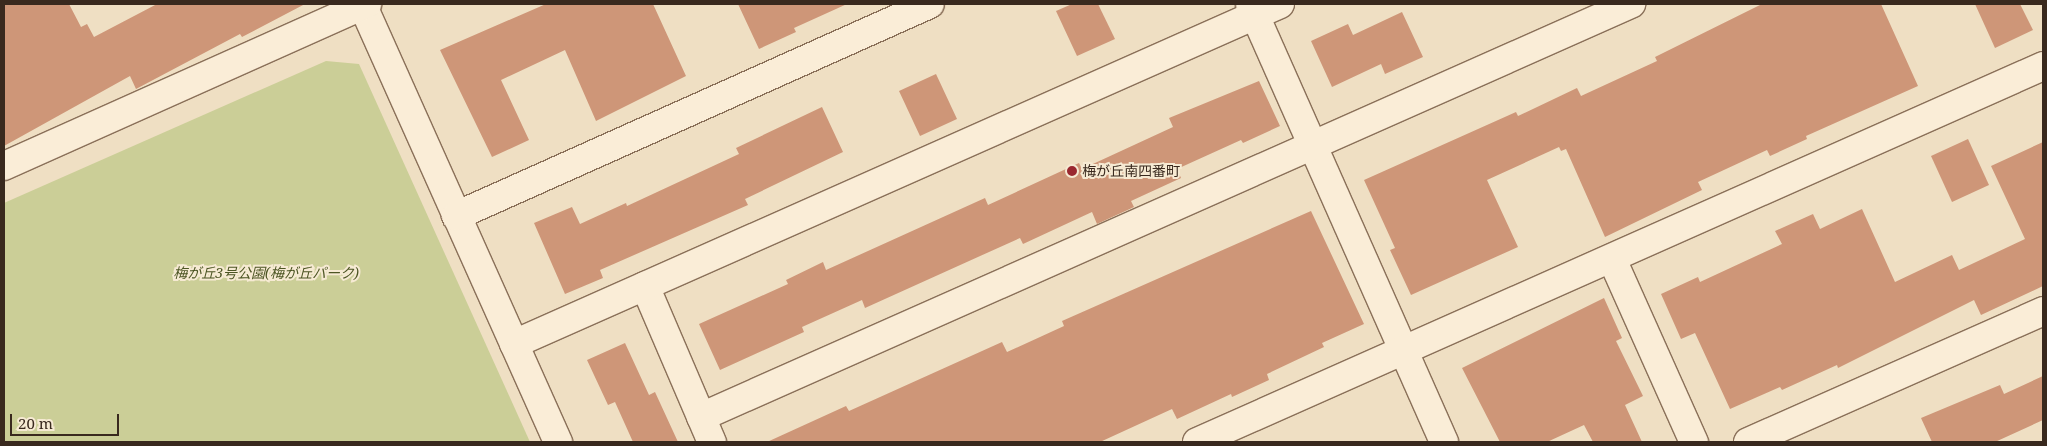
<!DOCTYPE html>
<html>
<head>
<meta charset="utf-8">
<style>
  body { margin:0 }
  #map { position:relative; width:2047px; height:446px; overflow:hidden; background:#efdfc3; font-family:"Noto Serif","Noto Sans JP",serif }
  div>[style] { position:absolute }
  .green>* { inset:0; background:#cbce97 }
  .building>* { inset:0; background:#ce9678 }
  .roads { filter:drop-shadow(1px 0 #8a7059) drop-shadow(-1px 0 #8a7059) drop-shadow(0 1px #8a7059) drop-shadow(0 -1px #8a7059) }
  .minor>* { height:28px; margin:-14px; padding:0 14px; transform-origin:14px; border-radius:14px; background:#faedd7 }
  .dots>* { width:14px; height:14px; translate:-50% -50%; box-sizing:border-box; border:2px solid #f6ead3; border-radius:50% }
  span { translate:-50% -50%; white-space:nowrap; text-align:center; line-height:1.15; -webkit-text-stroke:4px #f6ead3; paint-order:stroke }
  .poi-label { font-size:14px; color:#39291e }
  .left { translate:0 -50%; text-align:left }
  .park-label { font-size:14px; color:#4d5624; font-style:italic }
  .frame { position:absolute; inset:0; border:5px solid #39291e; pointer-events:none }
  .scale { position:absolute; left:10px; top:414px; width:109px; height:22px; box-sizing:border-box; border:2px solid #39291e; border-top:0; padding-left:6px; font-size:15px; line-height:18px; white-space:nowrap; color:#39291e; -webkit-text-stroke:4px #f6ead3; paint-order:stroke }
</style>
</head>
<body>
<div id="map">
  <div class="green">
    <div style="clip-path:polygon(326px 61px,359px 64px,530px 442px,4px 442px,4px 203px)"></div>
  </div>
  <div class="building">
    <div style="clip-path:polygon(4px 4px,69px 4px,81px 27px,87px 24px,94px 37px,157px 4px,305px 4px,242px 37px,240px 34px,136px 89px,130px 76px,4px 146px)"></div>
    <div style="clip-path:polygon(546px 4px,653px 4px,686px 76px,596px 121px,565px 50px,501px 80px,529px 140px,492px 157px,440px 50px)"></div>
    <div style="clip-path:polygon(738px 4px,847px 4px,794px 28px,796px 32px,759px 49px)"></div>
    <div style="clip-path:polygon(1072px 4px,1098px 4px,1115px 39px,1077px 56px,1056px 11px)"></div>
    <div style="clip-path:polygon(1762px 4px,1881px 4px,1918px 86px,1806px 136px,1807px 139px,1770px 156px,1767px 150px,1698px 182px,1702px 190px,1605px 237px,1566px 149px,1561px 151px,1559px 147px,1487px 180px,1518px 247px,1411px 295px,1390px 250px,1395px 248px,1364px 180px,1516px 112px,1518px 116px,1577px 88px,1581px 96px,1657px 61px,1655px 57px)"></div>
    <div style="clip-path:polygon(1975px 4px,2020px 4px,2033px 30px,1995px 48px)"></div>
    <div style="clip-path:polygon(1402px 12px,1423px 57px,1385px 74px,1381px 64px,1332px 87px,1311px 41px,1348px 24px,1353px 35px)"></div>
    <div style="clip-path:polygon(936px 74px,957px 119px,920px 136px,899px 91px)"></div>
    <div style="clip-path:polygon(1259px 81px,1280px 126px,1243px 143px,1241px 140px,1177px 169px,1181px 178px,1131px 201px,1134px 207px,1097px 224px,1092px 212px,1023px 244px,1020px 238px,865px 308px,862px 300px,802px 327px,804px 332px,720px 370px,699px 324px,788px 284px,786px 280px,823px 262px,826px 270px,985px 198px,988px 205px,1079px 163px,1082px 169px,1173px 127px,1169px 118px)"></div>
    <div style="clip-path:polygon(822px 107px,843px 152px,745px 199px,748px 205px,600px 270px,603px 278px,565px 294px,534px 223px,572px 207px,580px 224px,626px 203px,627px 206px,739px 154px,736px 148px)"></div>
    <div style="clip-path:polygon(1968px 139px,1989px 185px,1952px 202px,1931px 156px)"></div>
    <div style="clip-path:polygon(2043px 142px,2043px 286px,1981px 315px,1974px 300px,1838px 368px,1837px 365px,1782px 390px,1780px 387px,1730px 409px,1695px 333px,1681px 339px,1661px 294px,1698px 277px,1700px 282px,1782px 244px,1775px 231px,1813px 214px,1820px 229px,1862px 209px,1895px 282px,1952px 255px,1959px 270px,2025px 239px,1991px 166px)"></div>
    <div style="clip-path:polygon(1311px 211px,1364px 324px,1322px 343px,1324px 347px,1267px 374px,1269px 380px,1232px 397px,1231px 394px,1177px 419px,1172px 409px,1100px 442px,767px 442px,846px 406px,849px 411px,1002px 342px,1007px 352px,1064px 326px,1062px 321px)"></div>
    <div style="clip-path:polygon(1604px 298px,1622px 338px,1616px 341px,1643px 396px,1625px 405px,1642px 442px,1593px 442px,1584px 425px,1547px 442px,1500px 442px,1462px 368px)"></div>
    <div style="clip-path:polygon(625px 343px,649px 395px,655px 392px,678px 442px,633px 442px,615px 402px,608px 405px,587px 360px)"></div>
    <div style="clip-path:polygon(2043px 376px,2043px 420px,1995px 442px,1932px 442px,1921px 418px,2000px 385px,2004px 394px)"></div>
  </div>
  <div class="roads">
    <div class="minor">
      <div style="left:1250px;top:4px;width:479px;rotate:66.1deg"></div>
      <div style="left:363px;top:6px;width:478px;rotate:65.9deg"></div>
      <div style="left:4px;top:166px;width:398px;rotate:-24.1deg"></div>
      <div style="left:456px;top:216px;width:519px;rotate:-24.1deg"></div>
      <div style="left:1612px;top:259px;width:201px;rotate:65.9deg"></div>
      <div style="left:645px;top:286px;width:170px;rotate:66.8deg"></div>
      <div style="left:514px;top:344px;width:838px;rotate:-23.93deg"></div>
      <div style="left:701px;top:417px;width:1018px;rotate:-23.95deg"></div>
      <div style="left:1197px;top:442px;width:926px;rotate:-23.96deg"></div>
      <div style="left:1748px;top:442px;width:323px;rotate:-23.9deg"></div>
    </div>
  </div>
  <div class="dots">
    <div style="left:1072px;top:171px;background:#9a2830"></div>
  </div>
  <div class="poi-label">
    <span class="left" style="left:1082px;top:171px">梅が丘南四番町</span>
  </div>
  <div class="park-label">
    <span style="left:266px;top:273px">梅が丘3号公園(梅が丘パーク)</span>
  </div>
  <div class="frame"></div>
  <div class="scale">20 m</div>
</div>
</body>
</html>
